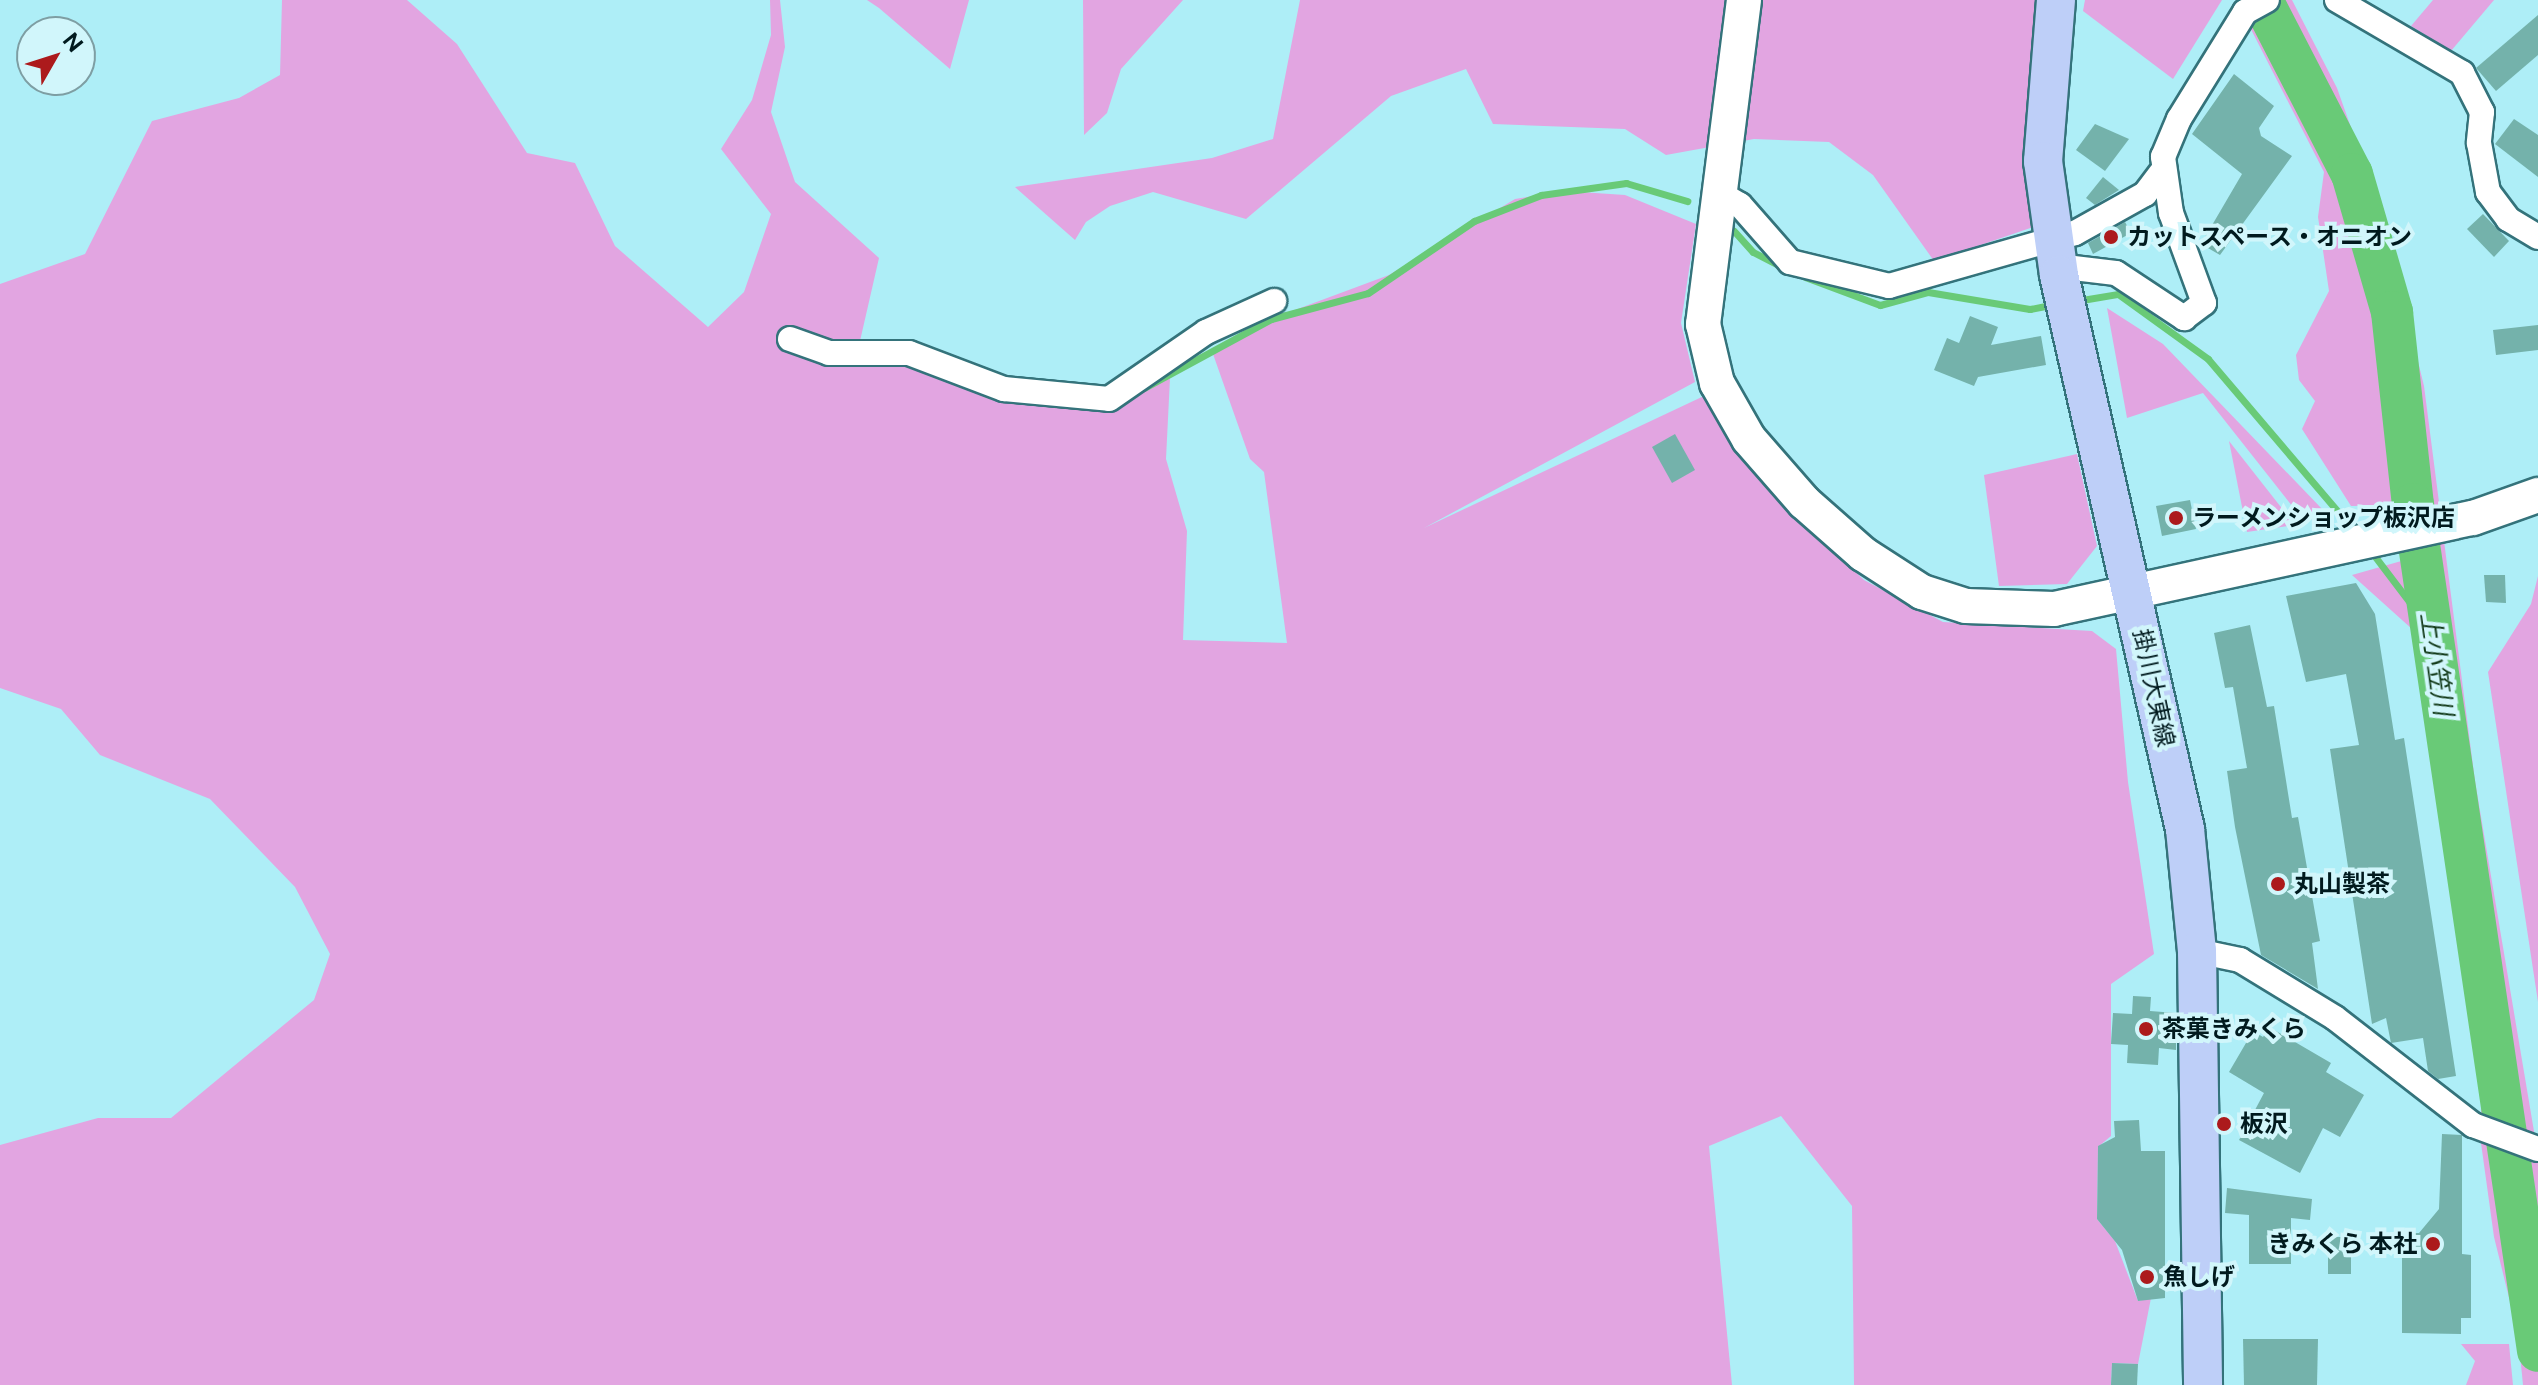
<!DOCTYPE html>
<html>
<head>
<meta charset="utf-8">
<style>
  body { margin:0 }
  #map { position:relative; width:2538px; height:1385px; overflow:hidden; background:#aeeef7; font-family:"Public Sans","Noto Sans JP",sans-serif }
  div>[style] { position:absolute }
  .green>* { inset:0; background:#e2a5e1 }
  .stream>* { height:7px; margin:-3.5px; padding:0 3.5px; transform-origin:3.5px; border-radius:3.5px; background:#69ca77 }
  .river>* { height:42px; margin:-21px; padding:0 21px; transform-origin:21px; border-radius:21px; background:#69ca77 }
  .building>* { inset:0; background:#74b2ab }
  .roads { filter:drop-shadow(2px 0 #34737b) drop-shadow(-2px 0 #34737b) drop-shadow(0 2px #34737b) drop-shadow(0 -2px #34737b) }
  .street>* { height:24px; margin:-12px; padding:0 12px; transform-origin:12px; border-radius:12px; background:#fff }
  .secondary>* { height:34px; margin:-17px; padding:0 17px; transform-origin:17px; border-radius:17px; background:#fff }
  .primary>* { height:38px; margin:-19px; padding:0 19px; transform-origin:19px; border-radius:19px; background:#becff8 }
  .dots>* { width:22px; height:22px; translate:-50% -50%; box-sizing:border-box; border:4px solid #d1f6fb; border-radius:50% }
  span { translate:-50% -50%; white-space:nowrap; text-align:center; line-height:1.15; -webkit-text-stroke:8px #d1f6fb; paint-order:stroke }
  .poi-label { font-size:24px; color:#011a1e; font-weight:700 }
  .left { translate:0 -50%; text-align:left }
  .right { translate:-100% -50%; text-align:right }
  .street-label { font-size:24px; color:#011a1e }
  .water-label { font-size:26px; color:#113918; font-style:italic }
  .north { position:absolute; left:16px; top:16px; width:80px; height:80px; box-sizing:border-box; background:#d1f6fb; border:2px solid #7e9ea3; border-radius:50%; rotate:51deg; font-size:22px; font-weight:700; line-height:32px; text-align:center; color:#011a1e }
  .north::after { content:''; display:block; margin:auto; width:28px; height:36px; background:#ac1a1c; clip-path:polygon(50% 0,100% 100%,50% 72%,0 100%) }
</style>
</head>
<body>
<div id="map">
  <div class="green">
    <div style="clip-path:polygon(282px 0,407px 0,457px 44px,527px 153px,575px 163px,615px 246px,708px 327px,744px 292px,771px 214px,721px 149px,752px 100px,771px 35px,770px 0,780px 0,785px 47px,771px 112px,795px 182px,879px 258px,860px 341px,1004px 389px,1109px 399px,1171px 358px,1166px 459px,1187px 531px,1183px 640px,1287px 643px,1264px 472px,1250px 459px,1213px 354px,1257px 324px,1389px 275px,1515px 199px,1565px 191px,1625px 195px,1696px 224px,1681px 323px,1695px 382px,1424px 528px,1706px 395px,1812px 531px,1864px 580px,1943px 622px,2092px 631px,2116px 649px,2128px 782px,2154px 954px,2111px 984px,2111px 1136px,2098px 1147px,2097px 1219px,2115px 1241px,2138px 1301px,2151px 1298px,2138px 1364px,2112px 1363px,2111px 1385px,1854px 1385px,1852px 1206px,1781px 1116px,1709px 1146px,1732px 1385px,0 1385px,0 1145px,98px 1118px,171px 1118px,314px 1000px,330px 954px,295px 887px,210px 799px,100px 755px,61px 709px,0 688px,0 284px,85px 254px,152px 121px,239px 98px,280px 75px)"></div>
    <div style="clip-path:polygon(867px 0,969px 0,950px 69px,879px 8px)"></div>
    <div style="clip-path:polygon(1083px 0,1183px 0,1121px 69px,1107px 113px,1084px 135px)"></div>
    <div style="clip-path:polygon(1300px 0,2047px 0,2036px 226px,1934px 261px,1873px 175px,1829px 142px,1754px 139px,1666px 155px,1625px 129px,1493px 124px,1466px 69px,1391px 96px,1246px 219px,1153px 192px,1110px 206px,1086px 222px,1075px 240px,1015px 187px,1212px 158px,1273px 139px)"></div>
    <div style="clip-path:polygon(2085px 0,2222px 0,2173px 79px,2083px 11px)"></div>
    <div style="clip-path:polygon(2236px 0,2292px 0,2337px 88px,2382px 215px,2424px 386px,2475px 781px,2538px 1155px,2538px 1385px,2523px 1385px,2518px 1334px,2494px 1237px,2481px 1143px,2481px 1093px,2412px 629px,2352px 575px,2412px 558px,2402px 505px,2351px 506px,2302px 429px,2315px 401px,2299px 380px,2296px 355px,2329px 291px,2318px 217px,2324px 172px)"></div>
    <div style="clip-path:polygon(2433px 0,2494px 0,2451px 51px,2411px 26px)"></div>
    <div style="clip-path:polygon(2107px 308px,2163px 344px,2323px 510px,2304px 521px,2203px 393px,2127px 418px)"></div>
    <div style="clip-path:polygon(2229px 441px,2295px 525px,2247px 532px)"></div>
    <div style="clip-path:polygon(2077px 454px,2097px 546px,2067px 584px,1999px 586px,1984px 475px)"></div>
    <div style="clip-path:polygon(2538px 576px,2538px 1002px,2488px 672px,2531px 604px)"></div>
    <div style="clip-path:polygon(2461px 1344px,2509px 1344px,2513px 1385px,2466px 1385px,2475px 1361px)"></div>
  </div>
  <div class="stream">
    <div style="left:1734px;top:231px;width:28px;rotate:48deg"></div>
    <div style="left:1753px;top:252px;width:34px;rotate:27deg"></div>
    <div style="left:1805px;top:277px;width:80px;rotate:20.5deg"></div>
    <div style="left:1880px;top:305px;width:50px;rotate:-15.2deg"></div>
    <div style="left:1928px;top:292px;width:103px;rotate:9.5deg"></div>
    <div style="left:2030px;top:309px;width:26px;rotate:-11deg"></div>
    <div style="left:2076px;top:301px;width:43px;rotate:-9.5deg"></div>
    <div style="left:2118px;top:294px;width:111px;rotate:35.8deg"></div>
    <div style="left:2208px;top:359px;width:230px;rotate:49.6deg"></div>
    <div style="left:1144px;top:388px;width:145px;rotate:-28.5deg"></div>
    <div style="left:1271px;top:319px;width:100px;rotate:-15deg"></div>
    <div style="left:1368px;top:293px;width:128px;rotate:-34.2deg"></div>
    <div style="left:1474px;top:221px;width:72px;rotate:-21.2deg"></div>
    <div style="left:1541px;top:195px;width:86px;rotate:-8deg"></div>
    <div style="left:1626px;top:183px;width:64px;rotate:16.4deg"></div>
    <div style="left:2370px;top:550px;width:104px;rotate:52.8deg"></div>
  </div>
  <div class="river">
    <div style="left:2262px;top:0;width:196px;rotate:62.7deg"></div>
    <div style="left:2352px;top:174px;width:144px;rotate:73.8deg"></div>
    <div style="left:2392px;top:312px;width:193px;rotate:83.8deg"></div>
    <div style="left:2413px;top:504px;width:856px;rotate:81.6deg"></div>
  </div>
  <div class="building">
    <div style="clip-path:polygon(2538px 15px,2538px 55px,2496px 91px,2476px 68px)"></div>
    <div style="clip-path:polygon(2234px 74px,2274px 106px,2259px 128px,2261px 136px,2292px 156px,2220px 255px,2201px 244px,2242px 174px,2192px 134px)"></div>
    <div style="clip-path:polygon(2514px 119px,2538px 135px,2538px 177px,2495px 144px)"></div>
    <div style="clip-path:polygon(2095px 124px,2129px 139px,2105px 171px,2076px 150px)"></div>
    <div style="clip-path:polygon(2103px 177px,2119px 190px,2095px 205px,2086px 198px)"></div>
    <div style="clip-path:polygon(2483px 214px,2509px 241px,2494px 257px,2467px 229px)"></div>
    <div style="clip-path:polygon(2125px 222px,2131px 233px,2093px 254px,2088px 243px)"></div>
    <div style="clip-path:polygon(1970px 316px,1998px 327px,1991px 345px,2041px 336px,2046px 365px,1978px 377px,1974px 386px,1934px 370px,1947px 338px,1959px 343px)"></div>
    <div style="clip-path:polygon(2538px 325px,2538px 350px,2496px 355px,2493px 330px)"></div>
    <div style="clip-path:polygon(1675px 434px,1695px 470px,1672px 483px,1652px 447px)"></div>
    <div style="clip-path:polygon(2190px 500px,2196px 529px,2162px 536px,2156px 506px)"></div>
    <div style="clip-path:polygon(2484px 575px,2505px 575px,2506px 603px,2486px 602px)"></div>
    <div style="clip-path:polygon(2356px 583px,2375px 614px,2395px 740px,2404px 738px,2456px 1076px,2438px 1079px,2428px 1071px,2423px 1038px,2391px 1043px,2386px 1018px,2372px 1024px,2330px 749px,2359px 745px,2346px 674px,2306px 682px,2286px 596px)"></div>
    <div style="clip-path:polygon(2250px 625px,2267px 707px,2274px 706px,2292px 818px,2298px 817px,2320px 941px,2312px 943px,2318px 989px,2261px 955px,2235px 827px,2227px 771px,2247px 768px,2233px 687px,2225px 688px,2214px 633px)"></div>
    <div style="clip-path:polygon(2133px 996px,2151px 997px,2150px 1011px,2176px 1013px,2176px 1050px,2159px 1048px,2158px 1065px,2127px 1063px,2128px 1045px,2111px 1044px,2113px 1013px,2132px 1014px)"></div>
    <div style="clip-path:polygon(2269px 1027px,2331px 1063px,2326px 1072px,2364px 1095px,2340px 1137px,2323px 1128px,2300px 1173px,2239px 1140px,2264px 1093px,2229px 1072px,2253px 1031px,2263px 1037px)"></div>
    <div style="clip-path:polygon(2139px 1120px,2141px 1151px,2165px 1151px,2165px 1298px,2138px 1301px,2122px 1250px,2097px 1219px,2098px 1146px,2115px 1137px,2114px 1121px)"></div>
    <div style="clip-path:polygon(2442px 1134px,2462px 1135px,2462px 1254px,2471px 1255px,2471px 1318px,2461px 1318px,2461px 1334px,2402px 1333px,2402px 1233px,2419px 1233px,2439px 1209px)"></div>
    <div style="clip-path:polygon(2227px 1188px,2312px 1199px,2310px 1220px,2291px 1218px,2291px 1264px,2249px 1264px,2249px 1215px,2225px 1213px)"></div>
    <div style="clip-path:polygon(2328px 1237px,2351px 1237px,2351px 1274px,2328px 1274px)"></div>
    <div style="clip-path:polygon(2243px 1339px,2318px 1339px,2317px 1385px,2244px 1385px)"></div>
    <div style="clip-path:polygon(2112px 1363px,2138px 1364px,2137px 1385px,2111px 1385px)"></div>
  </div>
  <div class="roads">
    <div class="street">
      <div style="left:2337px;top:0;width:145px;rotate:30.3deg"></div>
      <div style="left:2462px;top:73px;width:44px;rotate:62.9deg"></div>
      <div style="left:2482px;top:112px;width:31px;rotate:96deg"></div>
      <div style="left:2479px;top:143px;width:50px;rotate:79.6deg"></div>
      <div style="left:2488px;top:192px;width:34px;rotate:53deg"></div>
      <div style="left:2508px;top:219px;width:35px;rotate:31deg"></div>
      <div style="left:1719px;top:193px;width:24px;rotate:30deg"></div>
      <div style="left:1740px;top:205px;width:76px;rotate:48.7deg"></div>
      <div style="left:1790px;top:262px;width:102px;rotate:13.6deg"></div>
      <div style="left:1889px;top:286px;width:193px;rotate:-15.9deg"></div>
      <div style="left:2075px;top:233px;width:80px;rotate:-29.1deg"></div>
      <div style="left:2145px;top:194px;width:26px;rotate:-53deg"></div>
      <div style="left:2057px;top:266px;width:59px;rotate:6.8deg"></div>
      <div style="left:2116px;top:273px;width:82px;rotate:33.5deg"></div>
      <div style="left:2184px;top:318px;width:25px;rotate:-37deg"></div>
      <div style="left:2204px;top:303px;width:96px;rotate:-110.1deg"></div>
      <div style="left:2171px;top:213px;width:57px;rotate:-98.1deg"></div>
      <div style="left:2163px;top:157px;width:41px;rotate:-67.2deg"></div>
      <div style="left:2179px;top:119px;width:126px;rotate:-58.3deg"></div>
      <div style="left:2245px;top:12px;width:25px;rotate:-29deg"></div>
      <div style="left:790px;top:339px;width:41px;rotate:19.7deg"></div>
      <div style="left:829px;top:353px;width:80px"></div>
      <div style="left:909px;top:353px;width:102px;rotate:20.8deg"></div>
      <div style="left:1004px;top:389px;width:105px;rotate:5.4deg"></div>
      <div style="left:1109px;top:399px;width:118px;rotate:-34.6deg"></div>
      <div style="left:1206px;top:332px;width:75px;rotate:-24.5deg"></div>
      <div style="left:2197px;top:951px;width:44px;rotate:11.8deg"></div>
      <div style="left:2240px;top:960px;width:111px;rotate:31.4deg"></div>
      <div style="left:2335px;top:1018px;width:175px;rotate:37.8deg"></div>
      <div style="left:2473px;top:1125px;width:69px;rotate:20.3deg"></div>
    </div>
    <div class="secondary">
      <div style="left:1744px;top:0;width:327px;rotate:97.2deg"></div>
      <div style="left:1703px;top:324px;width:61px;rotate:76.7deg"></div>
      <div style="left:1717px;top:383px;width:64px;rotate:60.3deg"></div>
      <div style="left:1749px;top:439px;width:84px;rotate:48.9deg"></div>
      <div style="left:1804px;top:502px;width:79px;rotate:41.4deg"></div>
      <div style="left:1863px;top:554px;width:70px;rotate:32.8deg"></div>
      <div style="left:1922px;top:592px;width:46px;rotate:17.7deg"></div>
      <div style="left:1966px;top:606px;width:88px;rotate:2deg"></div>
      <div style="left:2054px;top:609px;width:429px;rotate:-12.3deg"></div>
      <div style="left:2473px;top:518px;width:69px;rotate:-19.5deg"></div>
    </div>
    <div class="primary">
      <div style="left:2056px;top:0;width:162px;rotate:94.6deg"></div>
      <div style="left:2043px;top:161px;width:115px;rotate:82deg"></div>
      <div style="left:2059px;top:275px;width:568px;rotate:77.19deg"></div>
      <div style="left:2185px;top:829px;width:123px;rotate:84.4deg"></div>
      <div style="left:2197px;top:951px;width:434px;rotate:89.2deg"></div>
    </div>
  </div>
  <div class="dots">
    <div style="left:2111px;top:237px;background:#ac1a1c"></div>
    <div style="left:2176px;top:518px;background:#ac1a1c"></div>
    <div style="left:2278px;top:884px;background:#ac1a1c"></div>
    <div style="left:2146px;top:1029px;background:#ac1a1c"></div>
    <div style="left:2224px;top:1124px;background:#ac1a1c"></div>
    <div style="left:2433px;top:1244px;background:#ac1a1c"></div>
    <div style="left:2147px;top:1277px;background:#ac1a1c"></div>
  </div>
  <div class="poi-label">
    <span class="left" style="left:2127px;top:237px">カットスペース・オニオン</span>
    <span class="left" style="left:2192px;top:518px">ラーメンショップ板沢店</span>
    <span class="left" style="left:2294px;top:884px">丸山製茶</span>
    <span class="left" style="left:2162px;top:1029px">茶菓きみくら</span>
    <span class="left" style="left:2240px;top:1124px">板沢</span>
    <span class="right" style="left:2417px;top:1244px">きみくら 本社</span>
    <span class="left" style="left:2163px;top:1277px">魚しげ</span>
  </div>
  <div class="street-label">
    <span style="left:2154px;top:688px;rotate:78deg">掛川大東線</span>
  </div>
  <div class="water-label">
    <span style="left:2437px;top:664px;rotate:82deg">上小笠川</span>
  </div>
  <div class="north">N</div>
</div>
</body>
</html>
